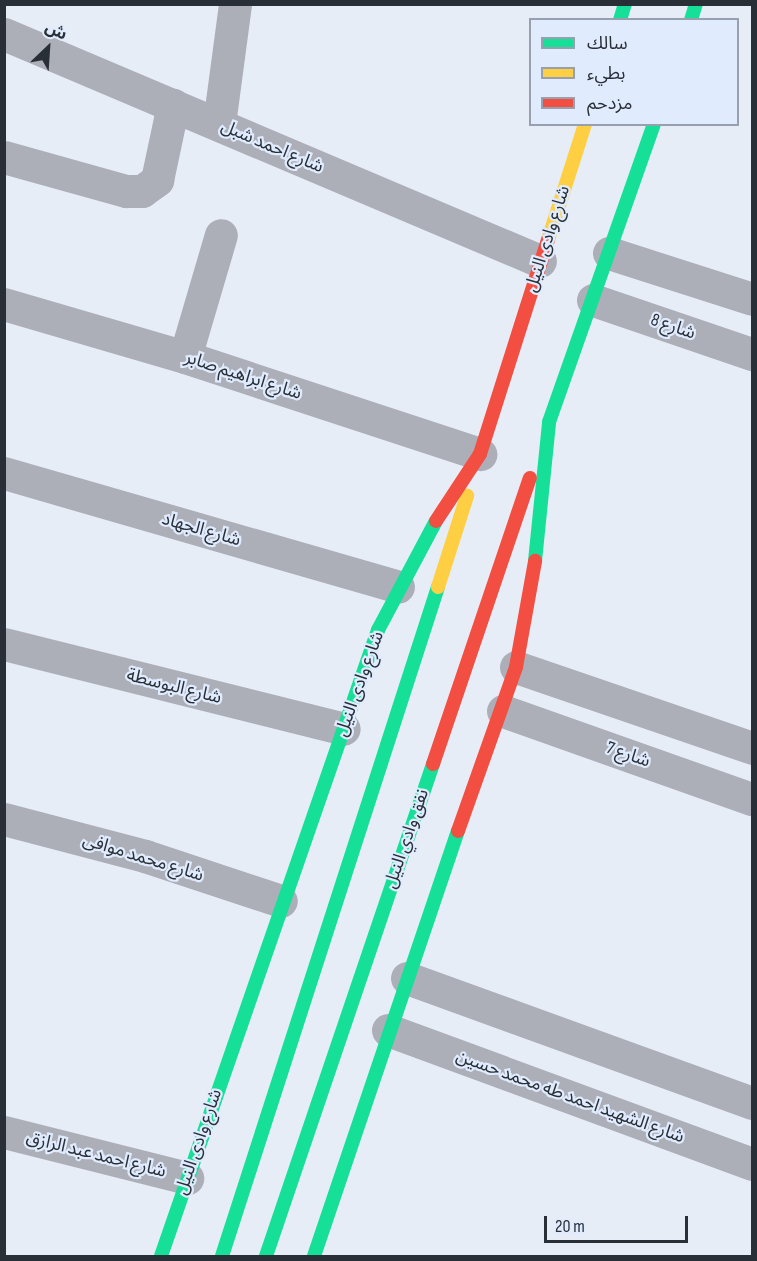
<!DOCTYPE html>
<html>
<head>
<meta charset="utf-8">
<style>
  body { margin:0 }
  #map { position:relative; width:757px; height:1261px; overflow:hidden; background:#e7edf7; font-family:"Sofia Sans Condensed","Noto Sans Arabic",sans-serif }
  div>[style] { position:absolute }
  .street>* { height:33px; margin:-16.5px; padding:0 16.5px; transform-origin:16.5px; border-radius:16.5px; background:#acaeb8 }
  .fast>* { height:14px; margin:-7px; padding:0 7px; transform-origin:7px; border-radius:7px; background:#16e098 }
  .slow>* { height:14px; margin:-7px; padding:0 7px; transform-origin:7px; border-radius:7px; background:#ffcf43 }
  .jam>* { height:14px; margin:-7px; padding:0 7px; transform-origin:7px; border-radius:7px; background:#f24e42 }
  span { translate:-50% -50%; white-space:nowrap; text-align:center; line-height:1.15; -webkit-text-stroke:4.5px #e0ecfe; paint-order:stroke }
  .street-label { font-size:18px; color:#292f37 }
  .frame { position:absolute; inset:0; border:6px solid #292f37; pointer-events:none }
  .legend { position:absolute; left:529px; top:18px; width:210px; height:108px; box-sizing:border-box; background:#e0ecfe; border:2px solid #97a0ae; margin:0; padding:8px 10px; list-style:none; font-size:18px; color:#292f37 }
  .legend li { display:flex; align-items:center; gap:12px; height:30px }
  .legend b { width:30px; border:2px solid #97a0ae }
  .north { position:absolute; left:18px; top:18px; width:60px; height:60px; -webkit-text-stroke:4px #e0ecfe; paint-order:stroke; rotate:25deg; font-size:16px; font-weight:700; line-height:24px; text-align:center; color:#292f37 }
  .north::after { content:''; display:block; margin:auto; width:21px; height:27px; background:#292f37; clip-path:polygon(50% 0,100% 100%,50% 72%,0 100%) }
  .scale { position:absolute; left:544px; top:1216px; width:144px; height:27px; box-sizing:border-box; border:3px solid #292f37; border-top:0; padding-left:8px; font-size:18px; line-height:21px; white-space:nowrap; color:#292f37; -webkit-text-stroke:4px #e0ecfe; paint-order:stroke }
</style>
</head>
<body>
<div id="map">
  <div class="street">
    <div style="left:4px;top:34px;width:582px;rotate:22.95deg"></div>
    <div style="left:219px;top:124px;width:121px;rotate:-82.4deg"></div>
    <div style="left:4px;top:157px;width:127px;rotate:15.6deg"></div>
    <div style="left:126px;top:191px;width:16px"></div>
    <div style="left:142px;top:191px;width:19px;rotate:-36deg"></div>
    <div style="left:157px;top:180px;width:77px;rotate:-78deg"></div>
    <div style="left:609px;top:253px;width:150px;rotate:17.8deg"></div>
    <div style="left:593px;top:300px;width:168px;rotate:18.8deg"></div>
    <div style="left:4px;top:304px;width:189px;rotate:16.3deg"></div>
    <div style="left:185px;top:357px;width:311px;rotate:18.2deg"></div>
    <div style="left:185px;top:357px;width:127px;rotate:-73.6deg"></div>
    <div style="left:4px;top:473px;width:410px;rotate:16.1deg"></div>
    <div style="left:4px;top:644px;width:350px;rotate:14deg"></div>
    <div style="left:516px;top:667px;width:250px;rotate:18.9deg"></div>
    <div style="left:503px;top:711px;width:264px;rotate:19.5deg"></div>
    <div style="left:4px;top:819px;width:146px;rotate:14.7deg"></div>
    <div style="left:145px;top:856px;width:143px;rotate:18.3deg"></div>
    <div style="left:407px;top:978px;width:367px;rotate:19.9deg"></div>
    <div style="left:388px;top:1030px;width:388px;rotate:20.2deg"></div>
    <div style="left:4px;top:1132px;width:189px;rotate:14.1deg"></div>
  </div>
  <div class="fast">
    <div style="left:620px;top:20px;width:17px;rotate:-73deg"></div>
    <div style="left:691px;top:20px;width:17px;rotate:-73deg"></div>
    <div style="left:535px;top:561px;width:140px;rotate:-84.2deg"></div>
    <div style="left:549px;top:422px;width:316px;rotate:-70.6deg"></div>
    <div style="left:161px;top:1256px;width:663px;rotate:-70.88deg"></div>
    <div style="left:378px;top:630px;width:123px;rotate:-62deg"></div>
    <div style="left:222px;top:1256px;width:703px;rotate:-72.11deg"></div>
    <div style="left:266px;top:1256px;width:520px;rotate:-71.25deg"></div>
    <div style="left:314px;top:1256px;width:449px;rotate:-71.3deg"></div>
  </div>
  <div class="slow">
    <div style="left:548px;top:240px;width:122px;rotate:-72.3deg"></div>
    <div style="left:438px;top:587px;width:96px;rotate:-72.3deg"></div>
  </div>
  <div class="jam">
    <div style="left:436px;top:521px;width:80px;rotate:-56.7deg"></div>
    <div style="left:480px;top:454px;width:225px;rotate:-72.4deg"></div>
    <div style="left:433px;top:764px;width:302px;rotate:-71.3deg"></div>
    <div style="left:458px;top:831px;width:174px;rotate:-70.5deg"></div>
    <div style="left:516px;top:667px;width:108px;rotate:-79.8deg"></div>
  </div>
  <div class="street-label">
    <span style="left:272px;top:147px;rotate:23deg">شارع احمد شبل</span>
    <span style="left:548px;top:239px;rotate:-72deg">شارع وادى النيل</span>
    <span style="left:673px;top:327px;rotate:19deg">شارع 8</span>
    <span style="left:243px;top:376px;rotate:18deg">شارع ابراهيم صابر</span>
    <span style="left:201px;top:530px;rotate:16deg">شارع الجهاد</span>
    <span style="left:360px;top:684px;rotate:-70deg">شارع وادى النيل</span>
    <span style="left:174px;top:687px;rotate:14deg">شارع البوسطة</span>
    <span style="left:628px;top:755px;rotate:19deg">شارع 7</span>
    <span style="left:407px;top:839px;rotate:-71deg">نفق وادي النيل</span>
    <span style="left:143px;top:858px;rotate:17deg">شارع محمد موافى</span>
    <span style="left:570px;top:1097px;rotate:20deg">شارع الشهيد احمد طه محمد حسين</span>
    <span style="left:199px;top:1142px;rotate:-71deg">شارع وادى النيل</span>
    <span style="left:96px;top:1155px;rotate:14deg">شارع احمد عبد الرازق</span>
  </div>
  <div class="frame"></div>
  <ul class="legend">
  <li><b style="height:8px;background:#16e098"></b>سالك</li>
  <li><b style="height:8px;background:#ffcf43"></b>بطيء</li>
  <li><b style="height:8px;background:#f24e42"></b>مزدحم</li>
  </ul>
  <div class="north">ش</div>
  <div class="scale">20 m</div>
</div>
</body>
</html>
